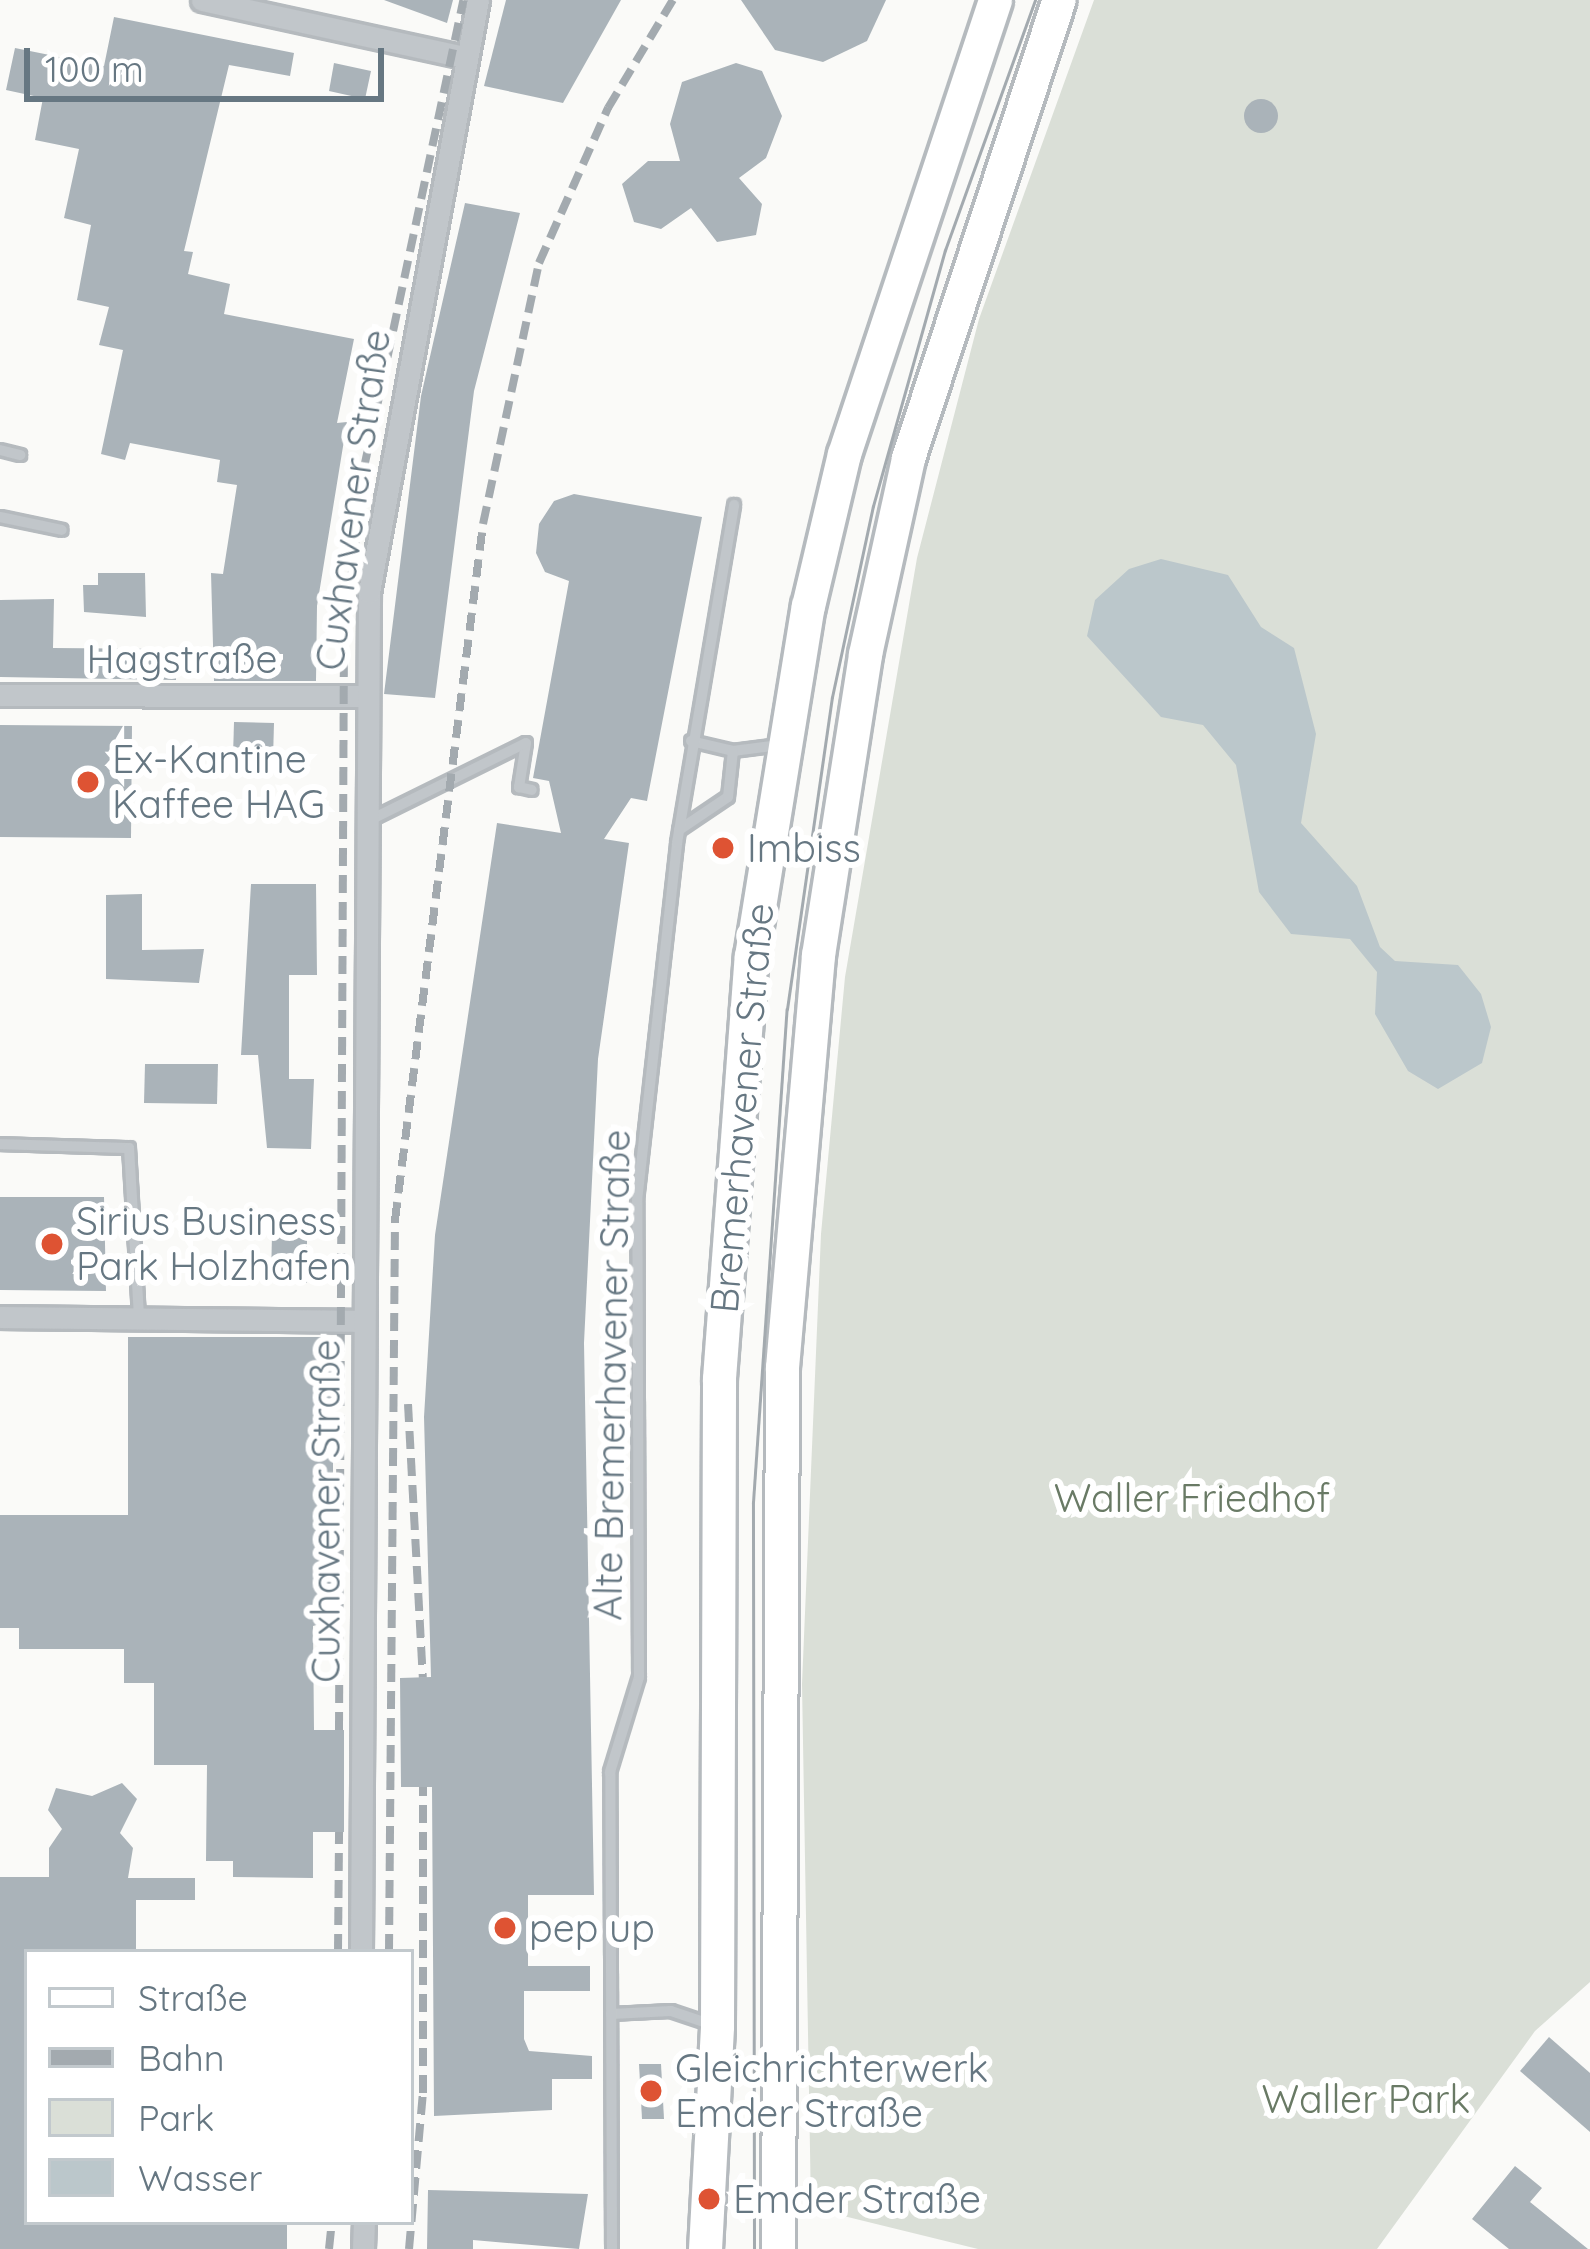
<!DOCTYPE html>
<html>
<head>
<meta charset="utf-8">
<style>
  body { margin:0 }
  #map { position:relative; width:1590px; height:2249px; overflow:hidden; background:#fafaf8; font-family:Quicksand,sans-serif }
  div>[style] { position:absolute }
  .green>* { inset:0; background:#dadfd7 }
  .water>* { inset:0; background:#bbc7cb }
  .building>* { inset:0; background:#aab3b9 }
  .round { border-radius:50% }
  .roads { filter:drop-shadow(3px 0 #b5babe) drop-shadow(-3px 0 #b5babe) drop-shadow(0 3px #b5babe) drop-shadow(0 -3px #b5babe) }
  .service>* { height:10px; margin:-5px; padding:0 5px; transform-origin:5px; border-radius:5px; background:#c1c6ca }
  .minor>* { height:21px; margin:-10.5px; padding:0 10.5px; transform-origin:10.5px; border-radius:10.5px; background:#c1c6ca }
  .primary>* { height:33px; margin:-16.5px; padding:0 16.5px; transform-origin:16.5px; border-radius:16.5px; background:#fff }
  .tram>* { height:3px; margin:-1.5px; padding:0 1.5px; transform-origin:1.5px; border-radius:1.5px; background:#a3aaaf }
  .rail>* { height:8px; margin-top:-4px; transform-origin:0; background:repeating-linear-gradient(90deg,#a3aaaf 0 18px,transparent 0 27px) }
  .dots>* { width:33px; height:33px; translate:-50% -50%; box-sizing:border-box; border:6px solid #fff; border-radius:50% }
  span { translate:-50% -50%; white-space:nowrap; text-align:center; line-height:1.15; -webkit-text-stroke:12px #fff; paint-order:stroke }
  .street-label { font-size:39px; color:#667782 }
  .poi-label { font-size:39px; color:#667782 }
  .left { translate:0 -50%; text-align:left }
  .park-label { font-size:39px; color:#697a65 }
  .legend { position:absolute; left:24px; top:1949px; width:390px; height:276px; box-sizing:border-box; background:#fff; border:3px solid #c2c9cd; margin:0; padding:15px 21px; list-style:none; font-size:36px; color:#667782 }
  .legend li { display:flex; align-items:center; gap:24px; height:60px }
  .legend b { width:60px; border:3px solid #c2c9cd }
  .scale { position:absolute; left:24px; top:48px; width:360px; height:54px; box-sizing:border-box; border:6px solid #667782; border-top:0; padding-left:15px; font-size:36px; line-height:42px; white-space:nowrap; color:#667782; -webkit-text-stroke:9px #fff; paint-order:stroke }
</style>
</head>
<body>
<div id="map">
  <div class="green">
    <div style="clip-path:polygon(1094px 0,1590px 0,1590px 1982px,1535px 2031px,1377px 2249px,978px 2249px,811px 2208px,802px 1684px,821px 1234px,845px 977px,917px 558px,979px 319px)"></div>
  </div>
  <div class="water">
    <div style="clip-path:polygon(1161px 559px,1228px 575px,1261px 627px,1294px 648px,1316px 734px,1301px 823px,1357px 886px,1380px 947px,1395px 961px,1458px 965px,1481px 994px,1491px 1027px,1482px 1063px,1438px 1089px,1408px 1071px,1375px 1014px,1377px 972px,1350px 939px,1291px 934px,1259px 892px,1236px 765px,1203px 725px,1161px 717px,1087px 636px,1095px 600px,1129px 569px)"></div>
  </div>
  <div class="building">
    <div style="clip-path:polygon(384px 0,453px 0,447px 23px)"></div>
    <div style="clip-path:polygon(506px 0,621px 0,563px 103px,484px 86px)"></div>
    <div style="clip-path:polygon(741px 0,886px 0,867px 41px,823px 62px,775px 50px)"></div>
    <div style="clip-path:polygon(114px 17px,294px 53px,290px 76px,229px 65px,184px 251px,193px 252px,188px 274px,230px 284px,224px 314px,354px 339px,337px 423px,347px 422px,317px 606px,316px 681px,214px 681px,211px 573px,223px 574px,237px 485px,217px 482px,220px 460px,130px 443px,125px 460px,101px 454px,123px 350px,99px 345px,109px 307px,77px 300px,91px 225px,64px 218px,79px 149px,35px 140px,43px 98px,6px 90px,15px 48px,104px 66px)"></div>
    <div style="clip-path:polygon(334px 63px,371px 71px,365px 99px,329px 91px)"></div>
    <div style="clip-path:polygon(736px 63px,762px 71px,782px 116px,766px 158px,739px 178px,762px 204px,756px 235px,717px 242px,691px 208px,661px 229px,634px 222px,622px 184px,648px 161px,680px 161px,670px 124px,682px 82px)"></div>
    <div class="round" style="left:1244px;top:99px;width:34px;height:34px"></div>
    <div style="clip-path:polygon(465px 203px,520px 213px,474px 391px,435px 698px,384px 694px,421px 396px)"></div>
    <div style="clip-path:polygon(574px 494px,702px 517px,647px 801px,631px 798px,604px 839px,629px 843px,598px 1059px,584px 1343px,594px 1895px,528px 1895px,528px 1966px,590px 1966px,590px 1991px,524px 1991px,524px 2039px,529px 2051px,592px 2056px,592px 2079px,552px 2079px,552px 2110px,434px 2116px,432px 1787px,401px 1787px,400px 1678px,431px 1677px,424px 1417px,435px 1235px,497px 823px,561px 833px,549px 781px,533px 778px,569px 581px,545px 572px,536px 553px,539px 524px,554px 501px)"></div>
    <div style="clip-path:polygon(98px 573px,145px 573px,146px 617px,84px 612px,83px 585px,98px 585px)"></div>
    <div style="clip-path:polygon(54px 599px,53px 648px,175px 649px,176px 680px,0 677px,0 600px)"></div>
    <div style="clip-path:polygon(234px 722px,274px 723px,273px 759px,233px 757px)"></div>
    <div style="clip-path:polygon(0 725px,132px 726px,131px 838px,0 837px)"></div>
    <div style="clip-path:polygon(251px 884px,316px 884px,317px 975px,289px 975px,289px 1079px,314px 1079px,311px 1149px,267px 1148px,258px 1055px,241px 1055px)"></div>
    <div style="clip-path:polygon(142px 894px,142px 950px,204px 949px,199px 983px,106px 979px,106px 895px)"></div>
    <div style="clip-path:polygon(145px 1064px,218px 1064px,217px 1104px,144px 1103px)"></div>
    <div style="clip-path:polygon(0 1197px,104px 1197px,106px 1291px,0 1290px)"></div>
    <div style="clip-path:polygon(272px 1233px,307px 1234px,307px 1283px,271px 1282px)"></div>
    <div style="clip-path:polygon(128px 1337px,333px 1337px,333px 1620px,313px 1626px,314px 1730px,344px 1730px,344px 1832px,313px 1832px,313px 1878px,233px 1877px,233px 1861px,206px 1861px,207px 1765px,154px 1765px,154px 1683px,124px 1683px,124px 1649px,19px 1649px,19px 1628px,0 1628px,0 1515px,128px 1515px)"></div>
    <div style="clip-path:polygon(122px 1783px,137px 1799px,120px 1833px,133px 1848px,128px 1878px,195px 1878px,195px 1900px,136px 1900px,136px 1952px,27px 1952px,27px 2222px,287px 2222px,287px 2249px,0 2249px,0 1877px,49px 1877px,49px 1848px,62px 1829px,48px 1810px,56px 1788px,92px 1796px)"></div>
    <div style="clip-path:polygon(1549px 2037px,1590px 2073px,1590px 2132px,1520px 2071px)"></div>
    <div style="clip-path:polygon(639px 2064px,661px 2064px,664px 2119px,642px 2119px)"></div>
    <div style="clip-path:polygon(1515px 2166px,1542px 2188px,1530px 2202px,1588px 2249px,1509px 2249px,1472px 2219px)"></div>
    <div style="clip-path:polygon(428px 2190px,588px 2194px,579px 2249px,473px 2240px,473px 2249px,427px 2249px)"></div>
  </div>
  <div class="roads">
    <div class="service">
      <div style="left:0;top:450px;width:21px;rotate:14deg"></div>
      <div style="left:0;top:517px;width:63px;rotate:11.8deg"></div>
      <div style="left:691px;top:741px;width:43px;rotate:13.4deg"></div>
      <div style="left:733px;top:751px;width:47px;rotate:-7.3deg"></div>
      <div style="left:526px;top:743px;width:45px;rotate:99deg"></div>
      <div style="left:519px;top:787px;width:13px;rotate:13deg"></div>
      <div style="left:366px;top:822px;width:178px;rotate:-26.3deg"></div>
      <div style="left:679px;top:830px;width:59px;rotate:-34deg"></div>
      <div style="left:728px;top:797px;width:46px;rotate:-83.8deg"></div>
      <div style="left:0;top:1144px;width:129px;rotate:1.8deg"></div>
      <div style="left:129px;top:1148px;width:170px;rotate:86.6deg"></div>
      <div style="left:611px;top:2014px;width:60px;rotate:-2.9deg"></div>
      <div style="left:671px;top:2011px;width:44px;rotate:18.4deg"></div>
      <div style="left:612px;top:2249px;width:477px;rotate:-90.2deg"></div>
      <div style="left:610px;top:1772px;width:99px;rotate:-73deg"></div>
      <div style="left:639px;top:1677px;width:476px;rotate:-90.2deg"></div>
      <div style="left:637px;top:1201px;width:360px;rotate:-83.6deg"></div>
      <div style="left:677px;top:843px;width:343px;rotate:-80.4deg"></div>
    </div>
    <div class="minor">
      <div style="left:202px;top:0;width:267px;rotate:12.3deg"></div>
      <div style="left:0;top:695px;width:363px;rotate:0.2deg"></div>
      <div style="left:0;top:1317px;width:362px;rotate:0.6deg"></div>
      <div style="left:361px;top:1952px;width:1360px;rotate:-89.66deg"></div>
      <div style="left:369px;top:592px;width:602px;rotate:-79.57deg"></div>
      <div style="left:363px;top:2249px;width:27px;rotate:-88deg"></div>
    </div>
    <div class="primary">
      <div style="left:705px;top:2249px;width:223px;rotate:-86.9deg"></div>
      <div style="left:717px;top:2026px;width:648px;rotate:-89.82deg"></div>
      <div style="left:719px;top:1378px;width:423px;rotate:-85.7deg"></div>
      <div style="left:751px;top:956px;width:355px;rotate:-80.8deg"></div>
      <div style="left:808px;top:606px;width:156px;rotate:-76.7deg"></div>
      <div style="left:844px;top:454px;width:478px;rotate:-71.6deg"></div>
      <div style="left:778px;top:2249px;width:882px;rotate:-89.74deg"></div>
      <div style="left:782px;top:1367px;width:414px;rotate:-85deg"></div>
      <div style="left:818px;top:955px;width:305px;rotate:-81.1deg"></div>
      <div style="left:865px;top:654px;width:201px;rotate:-77.6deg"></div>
      <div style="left:908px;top:458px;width:482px;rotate:-71.8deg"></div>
    </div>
  </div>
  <div class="tram">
    <div style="left:754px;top:2249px;width:747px;rotate:-90.08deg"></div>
    <div style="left:753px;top:1502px;width:494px;rotate:-86.1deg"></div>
    <div style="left:787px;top:1009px;width:315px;rotate:-81.8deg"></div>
    <div style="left:832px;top:697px;width:195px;rotate:-77.9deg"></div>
    <div style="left:873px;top:506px;width:266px;rotate:-74.3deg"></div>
    <div style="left:945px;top:250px;width:266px;rotate:-70.2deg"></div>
  </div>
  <div class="rail">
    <div style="left:408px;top:1404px;width:274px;rotate:86.9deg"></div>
    <div style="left:339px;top:1730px;width:1093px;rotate:-89.74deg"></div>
    <div style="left:344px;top:637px;width:175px;rotate:-83.1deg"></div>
    <div style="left:365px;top:463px;width:473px;rotate:-78deg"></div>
    <div style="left:338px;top:1952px;width:120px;rotate:-89.5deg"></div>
    <div style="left:389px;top:1952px;width:732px;rotate:-89.53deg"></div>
    <div style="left:395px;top:1220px;width:702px;rotate:-82.79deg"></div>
    <div style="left:483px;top:524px;width:267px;rotate:-77.9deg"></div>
    <div style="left:539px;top:263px;width:170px;rotate:-66deg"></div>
    <div style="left:608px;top:108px;width:126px;rotate:-59deg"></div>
    <div style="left:329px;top:2249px;width:27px;rotate:-84deg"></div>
    <div style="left:409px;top:2249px;width:157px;rotate:-84.9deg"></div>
    <div style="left:423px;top:2093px;width:306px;rotate:-90deg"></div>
  </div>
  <div class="dots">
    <div style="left:88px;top:782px;background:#de5333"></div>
    <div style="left:723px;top:848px;background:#de5333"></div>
    <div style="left:52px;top:1244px;background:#de5333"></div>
    <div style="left:505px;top:1928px;background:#de5333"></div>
    <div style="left:651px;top:2091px;background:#de5333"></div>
    <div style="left:709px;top:2199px;background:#de5333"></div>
  </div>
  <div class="street-label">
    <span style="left:353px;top:500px;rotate:-82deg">Cuxhavener Straße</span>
    <span style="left:182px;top:659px">Hagstraße</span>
    <span style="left:742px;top:1108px;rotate:-85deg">Bremerhavener Straße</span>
    <span style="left:612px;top:1375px;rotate:-89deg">Alte Bremerhavener Straße</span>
    <span style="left:326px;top:1511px;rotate:-90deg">Cuxhavener Straße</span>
  </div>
  <div class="poi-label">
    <span class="left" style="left:112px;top:782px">Ex-Kantine<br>Kaffee HAG</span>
    <span class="left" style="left:747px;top:848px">Imbiss</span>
    <span class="left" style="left:76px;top:1244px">Sirius Business<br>Park Holzhafen</span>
    <span class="left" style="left:529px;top:1928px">pep up</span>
    <span class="left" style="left:675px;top:2091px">Gleichrichterwerk<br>Emder Straße</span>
    <span class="left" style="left:733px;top:2199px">Emder Straße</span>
  </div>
  <div class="park-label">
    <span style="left:1192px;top:1498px">Waller Friedhof</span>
    <span style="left:1366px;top:2099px">Waller Park</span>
  </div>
  <ul class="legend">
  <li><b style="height:15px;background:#fff"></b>Straße</li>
  <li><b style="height:15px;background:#a3aaaf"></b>Bahn</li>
  <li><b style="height:33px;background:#dadfd7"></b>Park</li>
  <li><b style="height:33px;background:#bbc7cb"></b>Wasser</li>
  </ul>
  <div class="scale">100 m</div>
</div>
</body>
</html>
